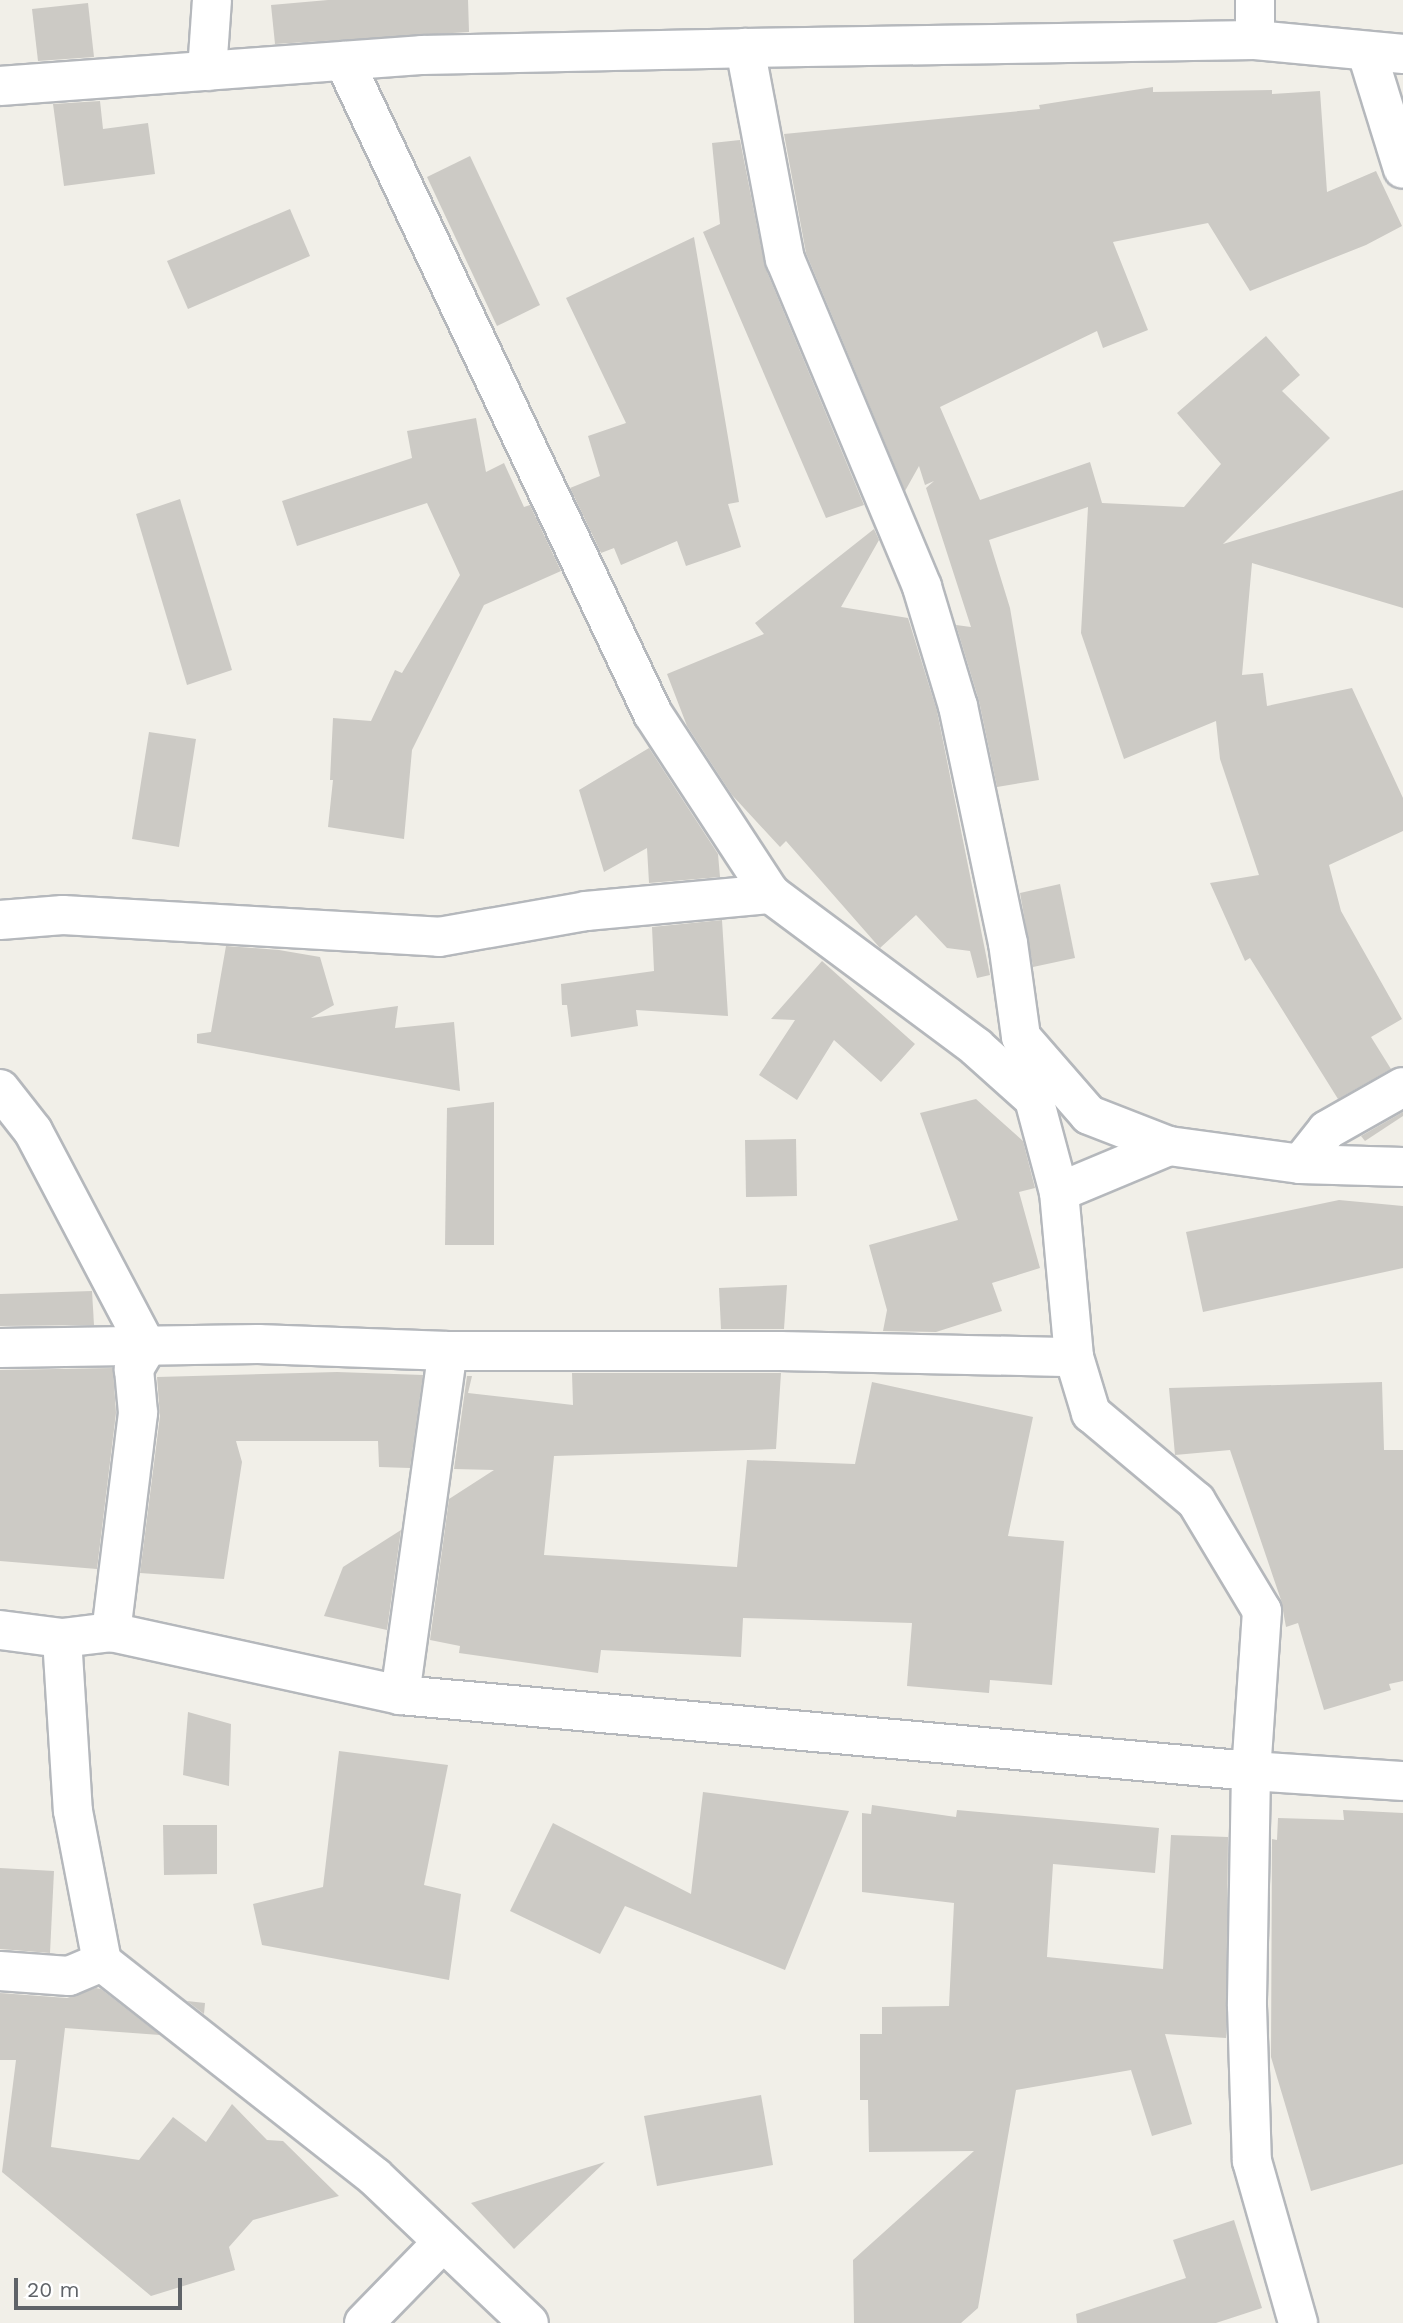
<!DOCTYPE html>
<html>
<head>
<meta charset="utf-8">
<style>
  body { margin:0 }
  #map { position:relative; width:1403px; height:2323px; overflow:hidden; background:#f1efe8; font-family:"Work Sans",sans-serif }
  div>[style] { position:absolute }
  .building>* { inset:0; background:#cccac5 }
  .roads { filter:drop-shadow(2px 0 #b5b8bc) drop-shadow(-2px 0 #b5b8bc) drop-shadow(0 2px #b5b8bc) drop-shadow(0 -2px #b5b8bc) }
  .street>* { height:38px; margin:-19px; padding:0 19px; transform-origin:19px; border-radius:19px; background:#fff }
  .secondary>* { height:38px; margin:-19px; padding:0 19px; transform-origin:19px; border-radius:19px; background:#fff }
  span { translate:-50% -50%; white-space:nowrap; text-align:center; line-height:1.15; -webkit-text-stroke:7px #fff; paint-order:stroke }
  .scale { position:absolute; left:14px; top:2278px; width:168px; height:32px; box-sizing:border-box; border:4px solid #5f6368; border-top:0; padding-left:9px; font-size:21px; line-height:24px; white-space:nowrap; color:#5f6368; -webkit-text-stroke:5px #fff; paint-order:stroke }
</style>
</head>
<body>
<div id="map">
  <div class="building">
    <div style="clip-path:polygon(328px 0,468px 0,469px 32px,275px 44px,271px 5px)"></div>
    <div style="clip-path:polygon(88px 3px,94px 57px,38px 61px,32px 9px)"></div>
    <div style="clip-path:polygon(1153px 87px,1153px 92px,1272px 90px,1272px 94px,1320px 91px,1327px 192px,1376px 171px,1402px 226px,1366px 245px,1250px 291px,1208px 223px,1113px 242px,1148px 330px,1103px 348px,1097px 331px,940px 407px,980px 500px,1090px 462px,1102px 503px,1184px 507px,1221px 464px,1177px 413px,1266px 336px,1300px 375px,1282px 391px,1330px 438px,1223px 544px,1403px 490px,1403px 608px,1252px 563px,1242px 675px,1263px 673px,1267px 706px,1352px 688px,1403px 798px,1403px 831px,1329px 865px,1341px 911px,1402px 1019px,1371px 1037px,1391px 1069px,1338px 1099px,1250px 958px,1245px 961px,1210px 883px,1259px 875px,1220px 759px,1216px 721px,1124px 759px,1081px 633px,1088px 507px,989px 540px,1010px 608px,1039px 780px,997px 787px,979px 701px,956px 625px,971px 627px,926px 488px,934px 481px,925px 485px,919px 466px,905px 491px,806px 253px,784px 134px,1040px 109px,1039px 105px)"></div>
    <div style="clip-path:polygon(100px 101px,103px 129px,148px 123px,155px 174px,64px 186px,53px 104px)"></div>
    <div style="clip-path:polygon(740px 140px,765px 267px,864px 505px,826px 518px,703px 232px,720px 224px,712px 143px)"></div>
    <div style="clip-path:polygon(470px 156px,540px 305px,497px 326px,427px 177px)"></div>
    <div style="clip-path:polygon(290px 209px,310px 256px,188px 309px,167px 261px)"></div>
    <div style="clip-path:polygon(694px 237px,739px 502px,728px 504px,741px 547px,686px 566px,677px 541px,621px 565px,614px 548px,601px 553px,570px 488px,600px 476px,588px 436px,626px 423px,566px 298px)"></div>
    <div style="clip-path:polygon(476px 418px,486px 472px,504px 463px,524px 507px,530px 505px,561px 571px,484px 605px,412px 750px,404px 839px,328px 827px,333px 780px,330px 780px,333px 718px,371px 721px,395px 670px,402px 673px,460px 575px,427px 503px,297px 546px,282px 501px,412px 458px,407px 431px)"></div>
    <div style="clip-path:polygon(180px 499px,232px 670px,187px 685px,136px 514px)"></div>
    <div style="clip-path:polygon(874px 529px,879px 540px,841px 607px,908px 618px,937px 711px,990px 975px,977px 978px,970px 951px,947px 948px,916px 915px,880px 948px,786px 841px,780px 847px,732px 795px,687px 726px,667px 674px,764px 634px,755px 623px)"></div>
    <div style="clip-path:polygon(149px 732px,196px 739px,179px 847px,132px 839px)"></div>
    <div style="clip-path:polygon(649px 748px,718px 854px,720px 877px,649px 883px,647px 848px,604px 872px,579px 790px)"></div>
    <div style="clip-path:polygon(1060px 884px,1075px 958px,1033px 967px,1020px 893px)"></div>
    <div style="clip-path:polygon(722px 920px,728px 1016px,636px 1010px,638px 1026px,571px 1037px,567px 1005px,562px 1005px,561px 984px,654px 971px,652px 927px)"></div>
    <div style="clip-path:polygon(226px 946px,279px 950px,320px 957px,334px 1005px,311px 1018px,398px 1006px,395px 1028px,454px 1022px,460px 1091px,197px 1043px,197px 1034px,211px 1032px)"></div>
    <div style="clip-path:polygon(822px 961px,915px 1044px,881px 1082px,834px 1040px,797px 1100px,759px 1075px,795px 1020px,771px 1019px)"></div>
    <div style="clip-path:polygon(976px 1099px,1023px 1141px,1035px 1188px,1019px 1192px,1040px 1268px,992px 1283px,1002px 1311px,936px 1332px,883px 1331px,887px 1310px,869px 1245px,958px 1220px,920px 1113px)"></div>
    <div style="clip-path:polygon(494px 1102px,494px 1245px,445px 1245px,447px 1108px)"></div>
    <div style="clip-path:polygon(1403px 1112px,1403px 1116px,1365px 1141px,1361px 1136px)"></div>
    <div style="clip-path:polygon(796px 1139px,797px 1196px,746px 1197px,745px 1140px)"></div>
    <div style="clip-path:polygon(1339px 1200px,1403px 1206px,1403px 1268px,1203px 1312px,1186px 1232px)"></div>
    <div style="clip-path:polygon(787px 1285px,784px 1329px,721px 1329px,719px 1288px)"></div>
    <div style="clip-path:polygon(92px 1291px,94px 1325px,0 1326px,0 1294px)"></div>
    <div style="clip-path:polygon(113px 1368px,116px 1413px,97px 1569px,0 1561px,0 1370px)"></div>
    <div style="clip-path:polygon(337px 1372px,423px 1375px,410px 1468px,379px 1467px,378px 1441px,236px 1441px,242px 1462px,224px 1579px,140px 1573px,160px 1416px,157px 1377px)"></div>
    <div style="clip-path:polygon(572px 1373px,781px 1373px,776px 1449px,554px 1456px,544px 1555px,737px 1567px,747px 1460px,855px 1464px,872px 1382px,1033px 1417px,1008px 1536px,1064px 1541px,1052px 1685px,990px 1680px,989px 1693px,907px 1686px,912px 1623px,743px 1618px,741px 1657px,601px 1650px,598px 1673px,459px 1653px,460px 1646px,430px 1640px,449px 1499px,494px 1470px,454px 1469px,467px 1376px,472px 1376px,468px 1393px,573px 1405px)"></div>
    <div style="clip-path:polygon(1382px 1382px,1384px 1450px,1403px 1450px,1403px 1681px,1389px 1684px,1391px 1690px,1324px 1710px,1298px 1623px,1286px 1627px,1281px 1600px,1230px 1450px,1175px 1455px,1169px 1388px)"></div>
    <div style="clip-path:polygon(401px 1530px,387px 1630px,324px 1616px,343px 1567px)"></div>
    <div style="clip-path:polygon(188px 1712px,231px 1724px,229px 1786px,183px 1775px)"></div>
    <div style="clip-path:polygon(339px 1751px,448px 1765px,424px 1885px,461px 1894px,449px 1980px,262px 1945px,253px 1904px,323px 1887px)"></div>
    <div style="clip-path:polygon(703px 1792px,849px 1811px,785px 1970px,625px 1906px,600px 1954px,510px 1911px,553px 1823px,691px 1894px)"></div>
    <div style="clip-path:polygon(872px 1805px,956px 1817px,957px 1810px,1159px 1828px,1155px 1873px,1053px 1864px,1047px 1957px,1163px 1969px,1171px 1835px,1228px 1837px,1226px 2038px,1165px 2034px,1192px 2124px,1152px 2136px,1131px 2070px,1016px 2090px,978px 2308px,961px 2323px,854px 2323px,853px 2260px,974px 2151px,869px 2152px,868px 2100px,860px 2100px,860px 2034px,882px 2034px,882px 2007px,949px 2006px,954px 1903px,862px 1892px,862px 1813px,871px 1814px)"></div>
    <div style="clip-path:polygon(1343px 1810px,1403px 1813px,1403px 2164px,1311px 2191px,1271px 2057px,1272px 1839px,1277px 1840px,1278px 1818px,1344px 1820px)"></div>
    <div style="clip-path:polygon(163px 1825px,217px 1825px,217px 1874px,164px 1875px)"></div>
    <div style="clip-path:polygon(0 1868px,54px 1871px,50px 1953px,0 1949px)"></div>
    <div style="clip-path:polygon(96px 1988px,101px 1989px,160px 2035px,65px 2028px,51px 2147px,139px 2160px,173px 2117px,206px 2142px,232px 2104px,267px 2140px,283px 2141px,339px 2196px,253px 2220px,229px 2247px,235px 2270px,151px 2296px,2px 2172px,16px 2060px,0 2060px,0 1993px,67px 1998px)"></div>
    <div style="clip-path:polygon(187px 2001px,205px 2003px,204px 2014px)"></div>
    <div style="clip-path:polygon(761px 2095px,773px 2165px,657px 2186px,644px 2116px)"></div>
    <div style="clip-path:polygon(605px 2162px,514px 2249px,471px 2203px)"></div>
    <div style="clip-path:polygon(1234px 2220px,1262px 2308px,1216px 2323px,1077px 2323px,1076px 2314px,1186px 2278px,1173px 2240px)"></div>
  </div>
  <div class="roads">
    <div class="street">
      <div style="left:1255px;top:0;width:40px;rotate:90deg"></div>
      <div style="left:745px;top:48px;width:215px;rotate:79.3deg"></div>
      <div style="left:785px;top:259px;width:355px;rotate:67.3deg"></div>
      <div style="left:922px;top:587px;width:124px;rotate:73.2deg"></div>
      <div style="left:958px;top:706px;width:242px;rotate:78.1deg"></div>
      <div style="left:1008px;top:943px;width:95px;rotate:82.1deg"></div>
      <div style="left:1021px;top:1037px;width:103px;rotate:48.9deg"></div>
      <div style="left:1089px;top:1115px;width:86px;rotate:21.2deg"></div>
      <div style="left:1169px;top:1146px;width:132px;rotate:7.8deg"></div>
      <div style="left:1300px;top:1164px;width:103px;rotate:1.7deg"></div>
      <div style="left:1367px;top:53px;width:121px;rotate:72.8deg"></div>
      <div style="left:344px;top:61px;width:722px;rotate:64.68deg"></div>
      <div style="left:653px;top:714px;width:215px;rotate:56.8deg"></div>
      <div style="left:771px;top:894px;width:256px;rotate:36.7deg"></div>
      <div style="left:976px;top:1047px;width:78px;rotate:41.9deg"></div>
      <div style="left:1034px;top:1099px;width:96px;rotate:75deg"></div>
      <div style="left:1059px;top:1192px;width:166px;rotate:84.8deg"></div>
      <div style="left:1074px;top:1357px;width:59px;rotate:73.1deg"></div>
      <div style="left:1091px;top:1413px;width:137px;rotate:40deg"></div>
      <div style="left:1196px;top:1501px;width:128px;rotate:59deg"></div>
      <div style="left:1262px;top:1611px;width:160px;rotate:93.9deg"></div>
      <div style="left:1251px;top:1771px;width:235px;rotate:91deg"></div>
      <div style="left:1247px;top:2006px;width:155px;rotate:88.2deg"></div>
      <div style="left:1252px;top:2161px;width:168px;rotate:74.1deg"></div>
      <div style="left:207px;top:71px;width:71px;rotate:-86deg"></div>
      <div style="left:0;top:86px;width:423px;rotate:-4.2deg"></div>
      <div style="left:422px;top:55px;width:323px;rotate:-1.2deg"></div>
      <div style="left:745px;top:48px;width:510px;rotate:-0.9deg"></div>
      <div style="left:1255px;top:40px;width:149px;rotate:5.4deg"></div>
      <div style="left:0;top:920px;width:63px;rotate:-4.5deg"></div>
      <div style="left:63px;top:915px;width:377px;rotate:3.3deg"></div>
      <div style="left:439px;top:937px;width:149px;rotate:-10deg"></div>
      <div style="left:586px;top:911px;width:186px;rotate:-5.3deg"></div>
      <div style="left:0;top:1089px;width:53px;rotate:51.8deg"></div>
      <div style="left:33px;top:1131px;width:244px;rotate:62.2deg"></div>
      <div style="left:147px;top:1347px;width:26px;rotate:121deg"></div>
      <div style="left:134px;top:1369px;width:44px;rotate:84.8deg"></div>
      <div style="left:138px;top:1413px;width:221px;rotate:97deg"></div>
      <div style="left:1300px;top:1164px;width:43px;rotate:-51.5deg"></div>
      <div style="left:1327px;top:1130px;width:87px;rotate:-29.5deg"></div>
      <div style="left:1059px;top:1192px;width:119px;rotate:-22.7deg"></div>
      <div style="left:0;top:1348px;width:258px;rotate:-0.9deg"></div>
      <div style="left:258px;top:1344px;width:190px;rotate:2.1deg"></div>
      <div style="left:448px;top:1351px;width:332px"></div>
      <div style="left:780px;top:1351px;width:294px;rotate:1.2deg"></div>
      <div style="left:62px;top:1638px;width:173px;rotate:86.4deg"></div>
      <div style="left:73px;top:1811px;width:154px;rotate:79.1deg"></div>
      <div style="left:102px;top:1962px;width:347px;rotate:38.2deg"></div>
      <div style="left:375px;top:2177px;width:212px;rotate:43.5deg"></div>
      <div style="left:400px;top:1695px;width:347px;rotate:-82.1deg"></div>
      <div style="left:0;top:1971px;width:69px;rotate:4.1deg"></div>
      <div style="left:69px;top:1976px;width:36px;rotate:-23deg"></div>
      <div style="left:364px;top:2323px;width:113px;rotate:-45.7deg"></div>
    </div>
    <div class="secondary">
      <div style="left:0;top:1630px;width:63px;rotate:7.4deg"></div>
      <div style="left:62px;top:1638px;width:49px;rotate:-7deg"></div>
      <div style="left:111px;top:1632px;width:296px;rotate:12.3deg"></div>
      <div style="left:400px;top:1695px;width:854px;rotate:5.1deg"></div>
      <div style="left:1251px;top:1771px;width:152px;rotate:3.8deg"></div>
    </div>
  </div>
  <div class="scale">20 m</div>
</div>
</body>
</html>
